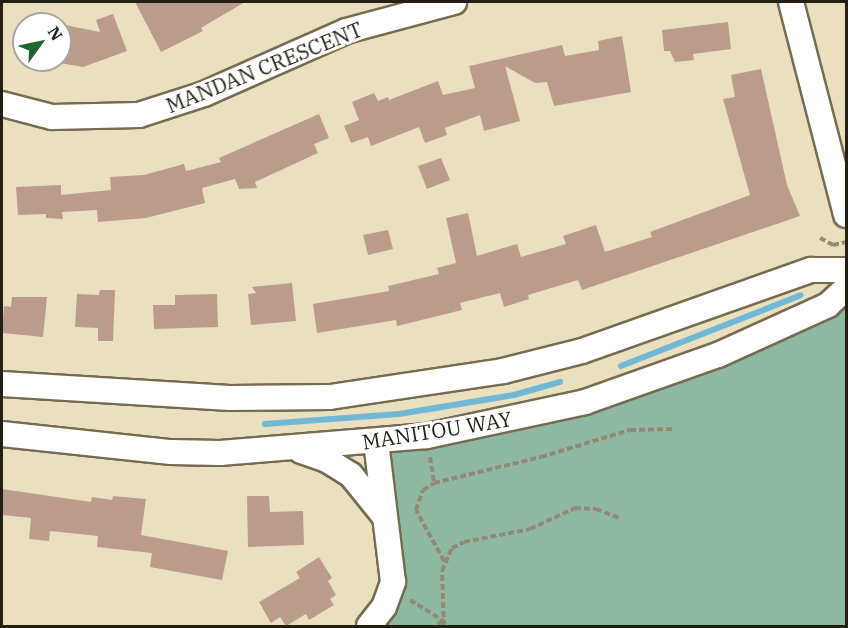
<!DOCTYPE html>
<html>
<head>
<meta charset="utf-8">
<style>
  body { margin:0 }
  #map { position:relative; width:848px; height:628px; overflow:hidden; background:#eae0c0; font-family:"IBM Plex Serif",serif }
  div>[style] { position:absolute }
  .green>* { inset:0; background:#8fb8a2 }
  .stream>* { height:6px; margin:-3px; padding:0 3px; transform-origin:3px; border-radius:3px; background:#71b8d7 }
  .building>* { inset:0; background:#bb9c8c }
  .path>* { height:4px; margin-top:-2px; transform-origin:0; background:repeating-linear-gradient(90deg,#928a74 0 6px,transparent 0 9px) }
  .roads { filter:drop-shadow(2px 0 #756b4f) drop-shadow(-2px 0 #756b4f) drop-shadow(0 2px #756b4f) drop-shadow(0 -2px #756b4f) }
  .minor>* { height:24px; margin:-12px; padding:0 12px; transform-origin:12px; border-radius:12px; background:#fff }
  span { translate:-50% -50%; white-space:nowrap; text-align:center; line-height:1.15; -webkit-text-stroke:6px #fff; paint-order:stroke }
  .street-label { font-size:21px; color:#231f14 }
  .frame { position:absolute; inset:0; border:3px solid #231f14; pointer-events:none }
  .north { position:absolute; left:12px; top:12px; width:60px; height:60px; box-sizing:border-box; background:#fff; border:2px solid #a7a5a1; border-radius:50%; rotate:57deg; font-size:16px; font-weight:700; line-height:24px; text-align:center; color:#231f14 }
  .north::after { content:''; display:block; margin:auto; width:21px; height:27px; background:#1e6632; clip-path:polygon(50% 0,100% 100%,50% 72%,0 100%) }
</style>
</head>
<body>
<div id="map">
  <div class="green">
    <div style="clip-path:polygon(846px 288px,846px 626px,369px 626px,384px 607px,376px 442px,585px 402px)"></div>
  </div>
  <div class="stream">
    <div style="left:621px;top:366px;width:193px;rotate:-21.5deg"></div>
    <div style="left:265px;top:424px;width:134px;rotate:-4.3deg"></div>
    <div style="left:399px;top:414px;width:117px;rotate:-9.4deg"></div>
    <div style="left:514px;top:395px;width:48px;rotate:-15.8deg"></div>
  </div>
  <div class="building">
    <div style="clip-path:polygon(135px 2px,245px 2px,201px 28px,203px 31px,161px 52px)"></div>
    <div style="clip-path:polygon(113px 14px,127px 51px,83px 67px,60px 63px,60px 24px,100px 32px,96px 20px)"></div>
    <div style="clip-path:polygon(728px 22px,731px 49px,693px 54px,694px 60px,675px 62px,670px 51px,664px 51px,662px 30px)"></div>
    <div style="clip-path:polygon(622px 36px,631px 92px,554px 106px,547px 82px,535px 83px,505px 66px,520px 121px,484px 131px,480px 115px,445px 128px,447px 135px,425px 143px,419px 127px,371px 146px,368px 137px,351px 143px,344px 126px,359px 120px,352px 102px,374px 93px,378px 101px,388px 97px,389px 100px,438px 81px,443px 95px,475px 88px,469px 66px,562px 45px,565px 56px,599px 50px,598px 41px)"></div>
    <div style="clip-path:polygon(761px 69px,787px 185px,800px 216px,582px 290px,578px 280px,528px 295px,529px 299px,504px 307px,500px 293px,460px 303px,462px 310px,397px 326px,396px 320px,317px 333px,313px 304px,389px 291px,388px 286px,439px 274px,437px 268px,456px 263px,446px 218px,468px 213px,477px 256px,517px 244px,521px 257px,566px 244px,563px 236px,596px 225px,605px 252px,652px 237px,650px 232px,750px 195px,723px 99px,735px 97px,731px 75px)"></div>
    <div style="clip-path:polygon(319px 114px,329px 138px,314px 144px,318px 153px,255px 182px,257px 188px,239px 189px,235px 179px,202px 188px,205px 203px,146px 218px,98px 222px,97px 210px,62px 212px,63px 219px,46px 218px,46px 214px,18px 215px,16px 187px,61px 185px,61px 195px,111px 190px,110px 177px,144px 175px,184px 164px,186px 171px,221px 162px,219px 158px)"></div>
    <div style="clip-path:polygon(441px 158px,450px 180px,427px 189px,418px 166px)"></div>
    <div style="clip-path:polygon(388px 230px,393px 249px,368px 255px,363px 235px)"></div>
    <div style="clip-path:polygon(292px 283px,296px 321px,251px 325px,248px 294px,256px 293px,252px 287px)"></div>
    <div style="clip-path:polygon(100px 290px,115px 290px,113px 341px,98px 341px,98px 328px,75px 327px,77px 294px,99px 295px)"></div>
    <div style="clip-path:polygon(217px 294px,218px 327px,154px 329px,153px 305px,175px 305px,175px 295px)"></div>
    <div style="clip-path:polygon(12px 297px,47px 297px,43px 337px,2px 333px,4px 306px,11px 307px)"></div>
    <div style="clip-path:polygon(2px 489px,91px 502px,92px 497px,112px 500px,113px 496px,146px 499px,141px 535px,228px 551px,222px 580px,150px 567px,152px 553px,97px 547px,98px 536px,50px 531px,49px 541px,29px 539px,31px 518px,2px 515px)"></div>
    <div style="clip-path:polygon(247px 496px,269px 496px,270px 512px,303px 511px,304px 545px,248px 547px)"></div>
    <div style="clip-path:polygon(319px 557px,332px 578px,328px 581px,336px 595px,330px 599px,334px 605px,309px 620px,306px 614px,286px 626px,280px 617px,271px 623px,259px 602px,300px 578px,296px 572px)"></div>
  </div>
  <div class="path">
    <div style="left:820px;top:238px;width:15px;rotate:28deg"></div>
    <div style="left:833px;top:245px;width:13px;rotate:-13deg"></div>
    <div style="left:430px;top:457px;width:26px;rotate:81deg"></div>
    <div style="left:444px;top:561px;width:58px;rotate:-118.8deg"></div>
    <div style="left:416px;top:510px;width:21px;rotate:-71deg"></div>
    <div style="left:423px;top:490px;width:13px;rotate:-32deg"></div>
    <div style="left:434px;top:483px;width:110px;rotate:-13.7deg"></div>
    <div style="left:541px;top:457px;width:93px;rotate:-16.9deg"></div>
    <div style="left:630px;top:430px;width:42px;rotate:-1.4deg"></div>
    <div style="left:410px;top:600px;width:39px;rotate:32deg"></div>
    <div style="left:443px;top:621px;width:9px;rotate:148deg"></div>
    <div style="left:444px;top:626px;width:55px;rotate:-92.1deg"></div>
    <div style="left:442px;top:571px;width:25px;rotate:-67deg"></div>
    <div style="left:452px;top:548px;width:13px;rotate:-27deg"></div>
    <div style="left:464px;top:542px;width:67px;rotate:-11.1deg"></div>
    <div style="left:530px;top:529px;width:50px;rotate:-25deg"></div>
    <div style="left:575px;top:508px;width:21px;rotate:3deg"></div>
    <div style="left:596px;top:509px;width:26px;rotate:21deg"></div>
  </div>
  <div class="roads">
    <div class="minor">
      <div style="left:791px;top:2px;width:220px;rotate:75.5deg"></div>
      <div style="left:2px;top:104px;width:52px;rotate:14.6deg"></div>
      <div style="left:52px;top:117px;width:87px;rotate:-1.3deg"></div>
      <div style="left:139px;top:115px;width:68px;rotate:-17.9deg"></div>
      <div style="left:204px;top:94px;width:155px;rotate:-23.9deg"></div>
      <div style="left:346px;top:31px;width:112px;rotate:-15deg"></div>
      <div style="left:2px;top:384px;width:228px;rotate:3.5deg"></div>
      <div style="left:230px;top:398px;width:100px;rotate:-0.6deg"></div>
      <div style="left:330px;top:397px;width:175px;rotate:-8.5deg"></div>
      <div style="left:503px;top:371px;width:81px;rotate:-14.2deg"></div>
      <div style="left:582px;top:351px;width:243px;rotate:-19.5deg"></div>
      <div style="left:811px;top:270px;width:35px"></div>
      <div style="left:2px;top:434px;width:170px;rotate:6.1deg"></div>
      <div style="left:171px;top:452px;width:49px;rotate:1.2deg"></div>
      <div style="left:220px;top:453px;width:208px;rotate:-4.7deg"></div>
      <div style="left:427px;top:436px;width:162px;rotate:-12.1deg"></div>
      <div style="left:585px;top:402px;width:141px;rotate:-19.5deg"></div>
      <div style="left:718px;top:355px;width:121px;rotate:-24.4deg"></div>
      <div style="left:828px;top:305px;width:25px;rotate:-43deg"></div>
      <div style="left:301px;top:451px;width:28px;rotate:19deg"></div>
      <div style="left:327px;top:460px;width:28px;rotate:32deg"></div>
      <div style="left:351px;top:475px;width:53px;rotate:51.2deg"></div>
      <div style="left:369px;top:626px;width:24px;rotate:-52deg"></div>
      <div style="left:384px;top:607px;width:27px;rotate:-70deg"></div>
      <div style="left:393px;top:582px;width:141px;rotate:-96.9deg"></div>
    </div>
  </div>
  <div class="street-label">
    <span style="left:264px;top:67px;rotate:-22deg">MANDAN CRESCENT</span>
    <span style="left:437px;top:430px;rotate:-9deg">MANITOU WAY</span>
  </div>
  <div class="frame"></div>
  <div class="north">N</div>
</div>
</body>
</html>
